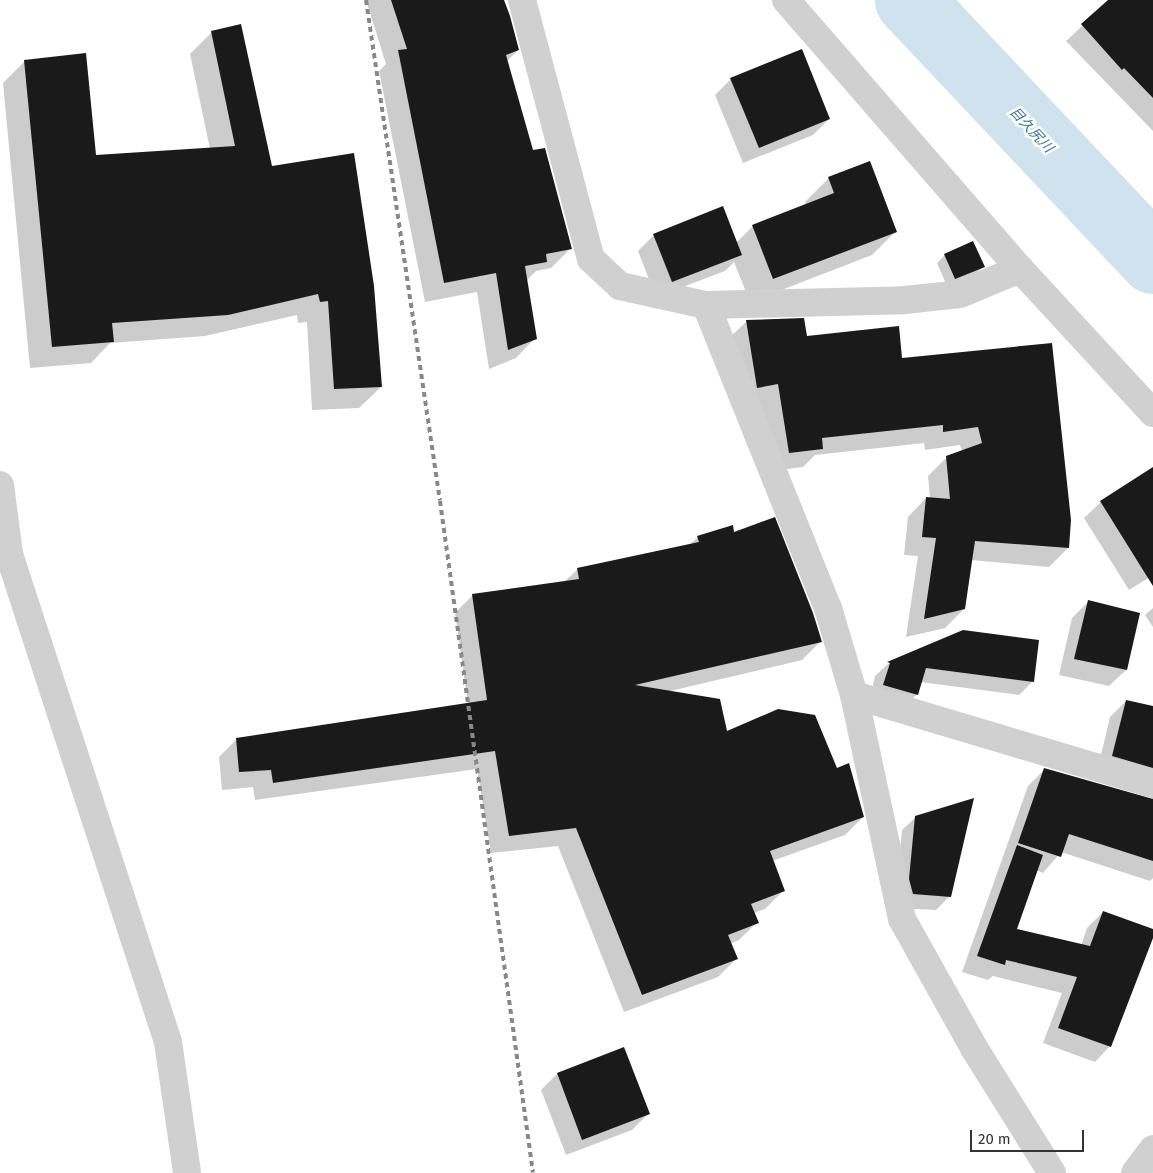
<!DOCTYPE html>
<html>
<head>
<meta charset="utf-8">
<style>
  body { margin:0 }
  #map { position:relative; width:1153px; height:1173px; overflow:hidden; background:#fff; font-family:"Fira Sans","Noto Sans JP",sans-serif }
  div>[style] { position:absolute }
  .shadow>* { inset:0; background:#0003 }
  .river>* { height:69px; margin:-34.5px; padding:0 34.5px; transform-origin:34.5px; border-radius:34.5px; background:#cfe2ee }
  .building>* { inset:0; background:#1a1a1a }
  .minor>* { height:28px; margin:-14px; padding:0 14px; transform-origin:14px; border-radius:14px; background:#d0d0d0 }
  .rail>* { height:4px; margin-top:-2px; transform-origin:0; background:repeating-linear-gradient(90deg,#888 0 5px,transparent 0 9px) }
  span { translate:-50% -50%; white-space:nowrap; text-align:center; line-height:1.15; -webkit-text-stroke:5px #fff; paint-order:stroke }
  .water-label { font-size:14px; color:#3f7597; font-style:italic }
  .scale { position:absolute; left:970px; top:1130px; width:114px; height:22px; box-sizing:border-box; border:2px solid #333; border-top:0; padding-left:6px; font-size:15px; line-height:18px; white-space:nowrap; color:#333; -webkit-text-stroke:4px #fff; paint-order:stroke }
</style>
</head>
<body>
<div id="map">
  <div class="shadow">
    <div style="clip-path:polygon(366px 0,503px 0,518px 50px,507px 61px,532px 151px,570px 249px,551px 268px,536px 271px,526px 281px,535px 338px,516px 358px,489px 369px,477px 292px,425px 302px,379px 71px,386px 64px)"></div>
    <div style="clip-path:polygon(1110px 0,1150px 0,1153px 3px,1153px 131px,1066px 41px)"></div>
    <div style="clip-path:polygon(212px 32px,271px 167px,381px 387px,359px 408px,312px 410px,307px 322px,298px 323px,297px 315px,205px 336px,110px 343px,91px 363px,30px 368px,3px 83px,25px 61px,95px 156px,210px 149px,190px 54px)"></div>
    <div style="clip-path:polygon(731px 79px,829px 119px,813px 135px,743px 163px,715px 95px)"></div>
    <div style="clip-path:polygon(829px 178px,896px 231px,872px 255px,750px 302px,734px 262px,725px 271px,656px 297px,638px 251px,654px 235px,736px 243px,753px 226px,806px 205px,805px 202px)"></div>
    <div style="clip-path:polygon(945px 255px,983px 267px,975px 274px,947px 286px,937px 263px)"></div>
    <div style="clip-path:polygon(747px 321px,901px 359px,1051px 345px,1068px 548px,1049px 567px,971px 560px,964px 609px,945px 628px,906px 637px,918px 556px,904px 555px,908px 517px,926px 498px,930px 498px,928px 476px,947px 457px,962px 451px,960px 445px,925px 450px,924px 443px,815px 455px,803px 467px,771px 471px,728px 339px)"></div>
    <div style="clip-path:polygon(1149px 471px,1153px 478px,1153px 575px,1129px 590px,1084px 518px,1101px 502px)"></div>
    <div style="clip-path:polygon(733px 533px,820px 642px,802px 660px,666px 692px,726px 732px,837px 770px,863px 817px,845px 835px,772px 861px,784px 890px,765px 909px,754px 913px,757px 922px,739px 940px,730px 944px,736px 959px,718px 977px,624px 1012px,558px 846px,491px 853px,477px 769px,255px 800px,253px 787px,222px 790px,219px 757px,237px 739px,468px 704px,455px 613px,473px 595px,564px 582px,578px 569px,689px 545px,698px 537px)"></div>
    <div style="clip-path:polygon(1088px 602px,1139px 614px,1126px 670px,1109px 686px,1059px 675px,1072px 618px)"></div>
    <div style="clip-path:polygon(1153px 608px,1153px 627px,1145px 615px)"></div>
    <div style="clip-path:polygon(963px 632px,1033px 681px,1019px 695px,920px 682px,917px 694px,903px 708px,870px 699px,875px 676px,888px 664px)"></div>
    <div style="clip-path:polygon(1126px 701px,1153px 707px,1153px 878px,1150px 881px,1061px 852px,1043px 873px,1036px 870px,1015px 930px,1081px 946px,1087px 928px,1103px 912px,1153px 930px,1110px 1046px,1095px 1062px,1043px 1043px,1062px 993px,993px 976px,988px 980px,962px 972px,1028px 786px,1045px 769px,1152px 799px,1148px 789px,1097px 772px,1110px 717px)"></div>
    <div style="clip-path:polygon(916px 817px,950px 896px,936px 910px,899px 908px,896px 894px,902px 830px)"></div>
    <div style="clip-path:polygon(624px 1049px,648px 1114px,632px 1130px,566px 1155px,541px 1090px,557px 1074px)"></div>
  </div>
  <div class="river">
    <div style="left:909px;top:0;width:356px;rotate:46.7deg"></div>
  </div>
  <div class="building">
    <div style="clip-path:polygon(391px 0,504px 0,510px 16px,519px 50px,506px 55px,533px 150px,545px 148px,572px 249px,546px 254px,547px 262px,525px 266px,537px 339px,508px 350px,496px 273px,444px 283px,398px 50px,407px 49px)"></div>
    <div style="clip-path:polygon(1108px 0,1153px 0,1153px 98px,1124px 68px,1122px 70px,1081px 24px)"></div>
    <div style="clip-path:polygon(241px 24px,272px 166px,354px 153px,374px 286px,382px 387px,334px 389px,328px 301px,320px 302px,318px 294px,228px 315px,112px 323px,114px 342px,52px 347px,24px 60px,86px 53px,96px 155px,235px 146px,211px 31px)"></div>
    <div style="clip-path:polygon(802px 49px,830px 119px,759px 148px,730px 78px)"></div>
    <div style="clip-path:polygon(870px 161px,897px 232px,773px 279px,752px 225px,834px 193px,828px 177px)"></div>
    <div style="clip-path:polygon(723px 206px,742px 255px,672px 282px,653px 234px)"></div>
    <div style="clip-path:polygon(973px 241px,985px 267px,955px 279px,944px 254px)"></div>
    <div style="clip-path:polygon(804px 318px,807px 336px,899px 326px,902px 358px,1052px 343px,1071px 520px,1069px 548px,975px 541px,965px 609px,924px 619px,936px 538px,922px 537px,926px 497px,950px 499px,946px 456px,982px 443px,978px 427px,943px 432px,943px 425px,822px 438px,823px 449px,789px 453px,778px 384px,757px 388px,746px 320px)"></div>
    <div style="clip-path:polygon(1153px 467px,1153px 586px,1100px 501px)"></div>
    <div style="clip-path:polygon(775px 517px,813px 613px,822px 642px,635px 685px,720px 699px,727px 731px,778px 709px,815px 715px,837px 768px,849px 763px,864px 817px,770px 851px,785px 891px,751px 904px,759px 923px,728px 935px,738px 959px,642px 995px,576px 828px,509px 836px,495px 751px,273px 783px,271px 770px,239px 772px,236px 738px,487px 700px,472px 594px,579px 579px,577px 568px,699px 542px,697px 536px,733px 525px,734px 532px)"></div>
    <div style="clip-path:polygon(1088px 600px,1140px 613px,1127px 670px,1074px 659px)"></div>
    <div style="clip-path:polygon(963px 630px,1039px 640px,1034px 682px,926px 668px,918px 695px,883px 685px,890px 663px,887px 662px)"></div>
    <div style="clip-path:polygon(1126px 700px,1153px 706px,1153px 768px,1112px 756px)"></div>
    <div style="clip-path:polygon(1044px 768px,1153px 799px,1153px 861px,1069px 834px,1061px 857px,1018px 843px)"></div>
    <div style="clip-path:polygon(974px 798px,951px 897px,913px 894px,909px 879px,915px 816px)"></div>
    <div style="clip-path:polygon(1017px 845px,1043px 855px,1017px 929px,1090px 946px,1103px 911px,1153px 929px,1153px 938px,1111px 1047px,1058px 1028px,1077px 977px,1006px 960px,1005px 965px,977px 956px)"></div>
    <div style="clip-path:polygon(624px 1047px,650px 1114px,582px 1140px,557px 1073px)"></div>
  </div>
  <div class="minor">
    <div style="left:522px;top:0;width:268px;rotate:75.1deg"></div>
    <div style="left:591px;top:259px;width:40px;rotate:43deg"></div>
    <div style="left:620px;top:286px;width:88px;rotate:12.5deg"></div>
    <div style="left:706px;top:305px;width:327px;rotate:68.1deg"></div>
    <div style="left:828px;top:608px;width:91px;rotate:73.4deg"></div>
    <div style="left:854px;top:695px;width:229px;rotate:77.9deg"></div>
    <div style="left:902px;top:919px;width:148px;rotate:60.8deg"></div>
    <div style="left:974px;top:1048px;width:147px;rotate:58deg"></div>
    <div style="left:786px;top:0;width:357px;rotate:49deg"></div>
    <div style="left:1020px;top:269px;width:196px;rotate:47.3deg"></div>
    <div style="left:706px;top:305px;width:199px;rotate:-1.4deg"></div>
    <div style="left:905px;top:300px;width:55px;rotate:-6.2deg"></div>
    <div style="left:960px;top:294px;width:65px;rotate:-22.6deg"></div>
    <div style="left:0;top:485px;width:70px;rotate:82.6deg"></div>
    <div style="left:9px;top:554px;width:513px;rotate:71.95deg"></div>
    <div style="left:168px;top:1042px;width:132px;rotate:81.7deg"></div>
    <div style="left:854px;top:695px;width:312px;rotate:16.6deg"></div>
    <div style="left:1135px;top:1173px;width:30px;rotate:-53deg"></div>
  </div>
  <div class="rail">
    <div style="left:366px;top:0;width:506px;rotate:81.6deg"></div>
    <div style="left:440px;top:501px;width:678px;rotate:82.12deg"></div>
  </div>
  <div class="water-label">
    <span style="left:1031px;top:130px;rotate:47deg">目久尻川</span>
  </div>
  <div class="scale">20 m</div>
</div>
</body>
</html>
